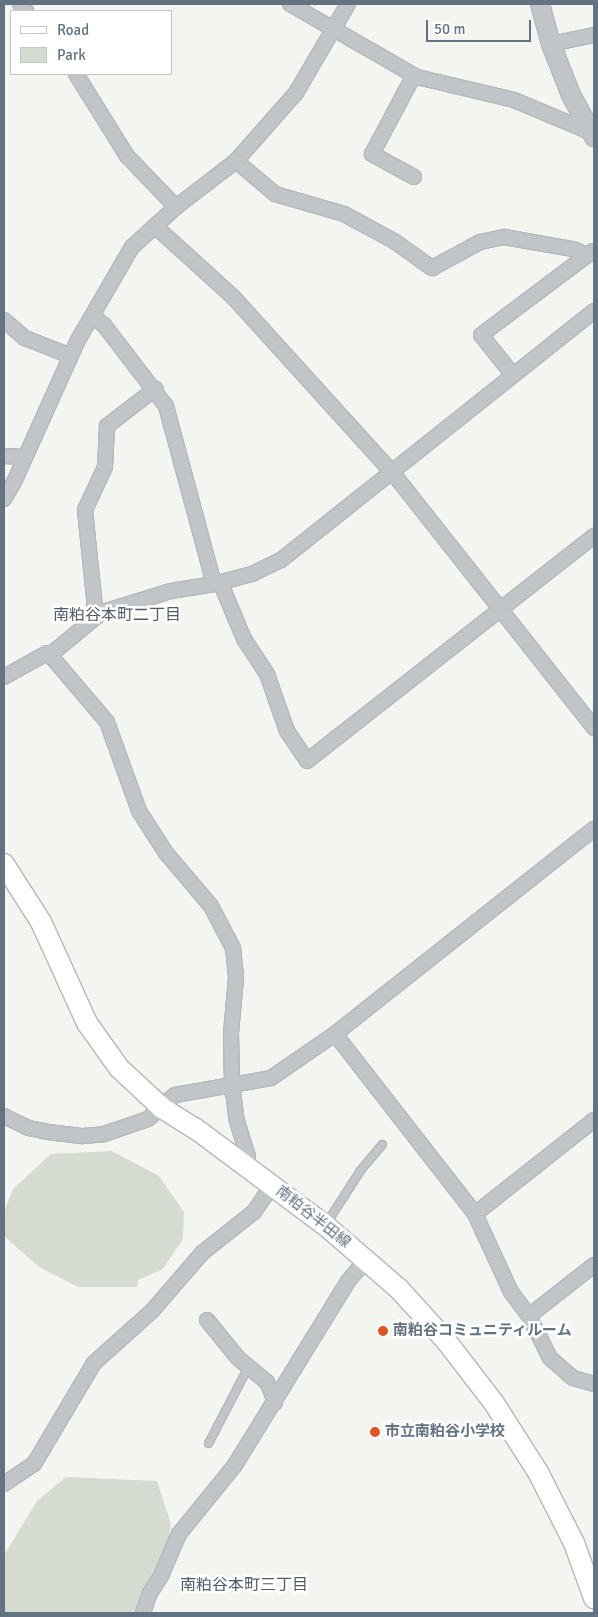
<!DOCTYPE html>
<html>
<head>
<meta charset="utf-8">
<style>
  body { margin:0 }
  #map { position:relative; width:598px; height:1617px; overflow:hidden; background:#f4f4f0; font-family:Signika,"Noto Sans JP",sans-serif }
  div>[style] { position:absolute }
  .green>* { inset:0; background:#d5dbd1 }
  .roads { filter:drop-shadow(1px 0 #b4b8bc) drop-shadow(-1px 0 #b4b8bc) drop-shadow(0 1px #b4b8bc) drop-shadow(0 -1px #b4b8bc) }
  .service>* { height:7px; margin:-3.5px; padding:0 3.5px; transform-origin:3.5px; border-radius:3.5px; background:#c1c5c8 }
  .minor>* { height:14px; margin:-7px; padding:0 7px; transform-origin:7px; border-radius:7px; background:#c1c5c8 }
  .tertiary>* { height:18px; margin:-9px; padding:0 9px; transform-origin:9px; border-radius:9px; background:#c1c5c8 }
  .secondary>* { height:20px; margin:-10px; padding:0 10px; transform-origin:10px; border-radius:10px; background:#fff }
  .dots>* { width:14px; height:14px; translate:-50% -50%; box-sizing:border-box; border:2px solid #fff; border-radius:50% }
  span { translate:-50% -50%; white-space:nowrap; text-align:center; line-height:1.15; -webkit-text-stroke:5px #fff; paint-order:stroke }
  .street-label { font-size:15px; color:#637381 }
  .poi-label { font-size:15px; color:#637381; font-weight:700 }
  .left { translate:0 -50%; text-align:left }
  .neighbourhood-label { font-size:16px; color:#515c66 }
  .frame { position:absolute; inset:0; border:5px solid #637381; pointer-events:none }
  .legend { position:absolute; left:10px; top:10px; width:162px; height:65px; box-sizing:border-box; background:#fff; border:1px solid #c1c7cd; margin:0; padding:6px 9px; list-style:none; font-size:15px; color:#637381 }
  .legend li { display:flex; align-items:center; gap:10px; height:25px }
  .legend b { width:25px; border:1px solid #c1c7cd }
  .scale { position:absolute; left:426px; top:20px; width:105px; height:22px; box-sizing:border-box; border:2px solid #637381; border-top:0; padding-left:6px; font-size:15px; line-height:18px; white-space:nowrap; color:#637381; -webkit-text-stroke:4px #fff; paint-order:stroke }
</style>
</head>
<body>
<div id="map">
  <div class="green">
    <div style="clip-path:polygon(112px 1151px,159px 1176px,184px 1212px,183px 1239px,163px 1269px,138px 1280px,137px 1287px,78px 1287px,39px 1267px,4px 1236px,4px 1212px,13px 1189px,51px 1154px)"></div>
    <div style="clip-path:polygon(66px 1477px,157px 1481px,171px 1524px,165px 1575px,141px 1613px,4px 1613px,4px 1555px,37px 1501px)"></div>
  </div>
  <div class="roads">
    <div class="service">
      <div style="left:326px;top:1223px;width:63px;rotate:-57.3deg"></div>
      <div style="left:360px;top:1170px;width:34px;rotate:-50deg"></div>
      <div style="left:208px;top:1443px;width:87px;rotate:-62.5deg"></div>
    </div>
    <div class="minor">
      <div style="left:20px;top:4px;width:9px;rotate:49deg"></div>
      <div style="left:290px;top:4px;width:146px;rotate:29.9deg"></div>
      <div style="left:417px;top:77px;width:100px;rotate:13.3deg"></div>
      <div style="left:514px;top:100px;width:82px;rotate:22.8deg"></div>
      <div style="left:551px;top:44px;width:44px;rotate:-11.8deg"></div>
      <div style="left:76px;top:74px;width:97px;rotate:58.1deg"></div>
      <div style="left:127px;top:156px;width:71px;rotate:46.1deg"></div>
      <div style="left:236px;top:161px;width:51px;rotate:40.2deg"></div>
      <div style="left:275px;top:194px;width:72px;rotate:16.2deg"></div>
      <div style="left:344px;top:214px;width:57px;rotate:28.4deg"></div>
      <div style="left:394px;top:241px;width:47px;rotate:35.4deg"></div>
      <div style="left:432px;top:268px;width:55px;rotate:-28.4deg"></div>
      <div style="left:480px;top:242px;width:25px;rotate:-12deg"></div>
      <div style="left:504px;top:237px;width:70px;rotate:9.9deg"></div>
      <div style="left:573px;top:249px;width:15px;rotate:23deg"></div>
      <div style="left:414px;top:177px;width:48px;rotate:-151.3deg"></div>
      <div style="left:372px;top:154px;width:89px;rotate:-62deg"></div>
      <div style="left:155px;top:226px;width:107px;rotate:42.3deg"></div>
      <div style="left:234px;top:298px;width:235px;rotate:47.8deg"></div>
      <div style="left:392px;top:472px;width:326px;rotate:51.7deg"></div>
      <div style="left:93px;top:317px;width:14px;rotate:36deg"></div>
      <div style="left:104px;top:325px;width:102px;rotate:52.6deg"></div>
      <div style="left:166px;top:406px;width:184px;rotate:74.9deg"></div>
      <div style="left:214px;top:584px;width:39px;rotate:-15deg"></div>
      <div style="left:252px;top:574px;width:32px;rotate:-26deg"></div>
      <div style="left:281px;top:560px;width:400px;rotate:-38.5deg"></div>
      <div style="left:4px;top:320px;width:28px;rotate:41deg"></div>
      <div style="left:25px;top:338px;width:49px;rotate:21.4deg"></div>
      <div style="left:513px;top:375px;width:51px;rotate:-128.7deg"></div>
      <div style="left:481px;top:335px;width:140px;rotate:-36.9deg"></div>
      <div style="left:4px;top:456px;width:20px;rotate:3deg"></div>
      <div style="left:4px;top:499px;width:22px;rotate:-60deg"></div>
      <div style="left:15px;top:480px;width:154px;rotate:-65.8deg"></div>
      <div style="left:78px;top:340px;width:108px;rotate:-59.9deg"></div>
      <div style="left:132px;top:247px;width:59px;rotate:-42.3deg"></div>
      <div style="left:176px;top:207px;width:76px;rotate:-37.5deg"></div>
      <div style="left:236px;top:161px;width:91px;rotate:-48.6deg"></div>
      <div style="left:296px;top:93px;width:103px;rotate:-59.7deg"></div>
      <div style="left:221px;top:584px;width:60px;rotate:67.3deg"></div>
      <div style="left:244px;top:639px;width:42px;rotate:56.7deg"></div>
      <div style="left:267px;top:674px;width:60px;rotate:70.7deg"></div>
      <div style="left:287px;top:731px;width:36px;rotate:56deg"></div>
      <div style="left:307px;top:761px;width:365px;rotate:-38.1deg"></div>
      <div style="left:96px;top:617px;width:9px;rotate:-36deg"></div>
      <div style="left:103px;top:612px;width:71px;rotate:-17.2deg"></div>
      <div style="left:171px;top:591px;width:44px;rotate:-9.2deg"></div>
      <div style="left:50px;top:655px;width:88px;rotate:49.6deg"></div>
      <div style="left:107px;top:722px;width:95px;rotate:70.2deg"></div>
      <div style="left:139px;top:811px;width:50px;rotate:57.3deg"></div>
      <div style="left:166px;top:853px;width:70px;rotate:49.7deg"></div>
      <div style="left:211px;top:906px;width:47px;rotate:62.4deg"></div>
      <div style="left:233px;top:948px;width:30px;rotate:84deg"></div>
      <div style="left:236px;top:978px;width:55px;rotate:95.2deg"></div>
      <div style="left:231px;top:1033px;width:50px;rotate:88.9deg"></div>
      <div style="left:232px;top:1083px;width:38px;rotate:83deg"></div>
      <div style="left:237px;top:1121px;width:37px;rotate:73deg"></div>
      <div style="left:248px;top:1156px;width:10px;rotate:114deg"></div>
      <div style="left:4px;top:677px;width:49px;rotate:-29.2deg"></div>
      <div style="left:47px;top:653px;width:4px;rotate:34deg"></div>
      <div style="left:50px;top:655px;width:60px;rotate:-39.6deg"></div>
      <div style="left:96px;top:617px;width:108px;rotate:-95.9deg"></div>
      <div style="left:85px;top:510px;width:47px;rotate:-65.1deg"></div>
      <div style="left:105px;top:467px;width:41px;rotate:-87.2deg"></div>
      <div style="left:107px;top:426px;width:61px;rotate:-37.6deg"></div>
      <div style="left:335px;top:1034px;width:228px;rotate:52.1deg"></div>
      <div style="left:475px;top:1214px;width:86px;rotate:65.2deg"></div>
      <div style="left:511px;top:1292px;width:30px;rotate:53deg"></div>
      <div style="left:529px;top:1316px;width:47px;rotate:63.4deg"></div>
      <div style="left:550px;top:1358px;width:30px;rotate:41deg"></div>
      <div style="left:573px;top:1378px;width:22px;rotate:16deg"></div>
      <div style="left:4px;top:1116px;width:28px;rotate:26deg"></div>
      <div style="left:29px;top:1128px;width:19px;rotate:12deg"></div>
      <div style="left:48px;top:1132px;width:35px;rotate:7deg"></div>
      <div style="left:83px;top:1136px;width:21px;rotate:-5deg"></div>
      <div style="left:104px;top:1134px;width:46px;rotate:-18.8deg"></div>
      <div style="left:148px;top:1119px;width:36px;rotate:-42deg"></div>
      <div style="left:175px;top:1095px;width:97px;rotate:-10deg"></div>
      <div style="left:271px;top:1078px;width:78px;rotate:-34.5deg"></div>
      <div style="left:335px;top:1034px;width:330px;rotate:-38.4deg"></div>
      <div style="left:475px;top:1214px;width:152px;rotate:-38.3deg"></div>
      <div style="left:529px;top:1316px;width:83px;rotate:-38.1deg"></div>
      <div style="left:207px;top:1320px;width:49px;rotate:50.8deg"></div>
      <div style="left:238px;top:1358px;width:38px;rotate:40deg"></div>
      <div style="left:267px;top:1382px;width:22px;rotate:68deg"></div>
      <div style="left:4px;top:1484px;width:36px;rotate:-34deg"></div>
      <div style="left:34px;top:1464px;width:117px;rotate:-59.3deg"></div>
      <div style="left:94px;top:1363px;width:78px;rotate:-41.9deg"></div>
      <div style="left:152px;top:1311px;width:77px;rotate:-49.2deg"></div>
      <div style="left:202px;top:1253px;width:66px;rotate:-38.3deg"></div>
      <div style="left:254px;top:1212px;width:32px;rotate:-56deg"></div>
      <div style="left:143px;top:1613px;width:21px;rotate:-71deg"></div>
      <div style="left:150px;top:1593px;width:20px;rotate:-57deg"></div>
      <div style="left:161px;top:1576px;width:46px;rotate:-66.8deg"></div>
      <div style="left:179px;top:1534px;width:89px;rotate:-50.9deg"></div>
      <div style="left:235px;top:1465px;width:216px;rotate:-58.4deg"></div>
      <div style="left:348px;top:1281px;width:28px;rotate:-49deg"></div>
    </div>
    <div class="tertiary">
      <div style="left:540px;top:4px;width:41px;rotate:74.6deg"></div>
      <div style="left:551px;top:44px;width:55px;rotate:68.6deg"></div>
      <div style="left:571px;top:95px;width:48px;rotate:61.3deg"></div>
    </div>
    <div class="secondary">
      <div style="left:4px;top:864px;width:69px;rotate:57.5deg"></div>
      <div style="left:41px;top:922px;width:111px;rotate:65.5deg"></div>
      <div style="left:87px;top:1023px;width:55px;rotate:54.6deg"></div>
      <div style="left:119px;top:1068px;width:59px;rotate:42.9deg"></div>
      <div style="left:162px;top:1108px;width:40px;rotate:32deg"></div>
      <div style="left:196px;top:1129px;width:161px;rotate:36.7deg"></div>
      <div style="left:325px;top:1225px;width:98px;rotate:40.9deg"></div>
      <div style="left:399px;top:1289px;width:72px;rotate:47.8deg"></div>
      <div style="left:447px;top:1342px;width:77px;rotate:52.4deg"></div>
      <div style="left:494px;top:1403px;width:84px;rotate:57.6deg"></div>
      <div style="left:539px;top:1474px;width:77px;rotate:63.1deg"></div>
      <div style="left:574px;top:1543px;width:59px;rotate:70deg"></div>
    </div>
  </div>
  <div class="dots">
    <div style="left:383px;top:1331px;background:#e35321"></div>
    <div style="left:375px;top:1432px;background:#e35321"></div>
  </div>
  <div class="street-label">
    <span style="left:313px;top:1217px;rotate:38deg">南粕谷半田線</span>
  </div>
  <div class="poi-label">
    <span class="left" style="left:393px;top:1331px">南粕谷コミュニティルーム</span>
    <span class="left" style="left:385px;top:1432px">市立南粕谷小学校</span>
  </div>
  <div class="neighbourhood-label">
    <span style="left:117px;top:615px">南粕谷本町二丁目</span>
    <span style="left:244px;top:1585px">南粕谷本町三丁目</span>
  </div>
  <div class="frame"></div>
  <ul class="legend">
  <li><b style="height:6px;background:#fff"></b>Road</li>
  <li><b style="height:14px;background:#d5dbd1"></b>Park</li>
  </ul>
  <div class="scale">50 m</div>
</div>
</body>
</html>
